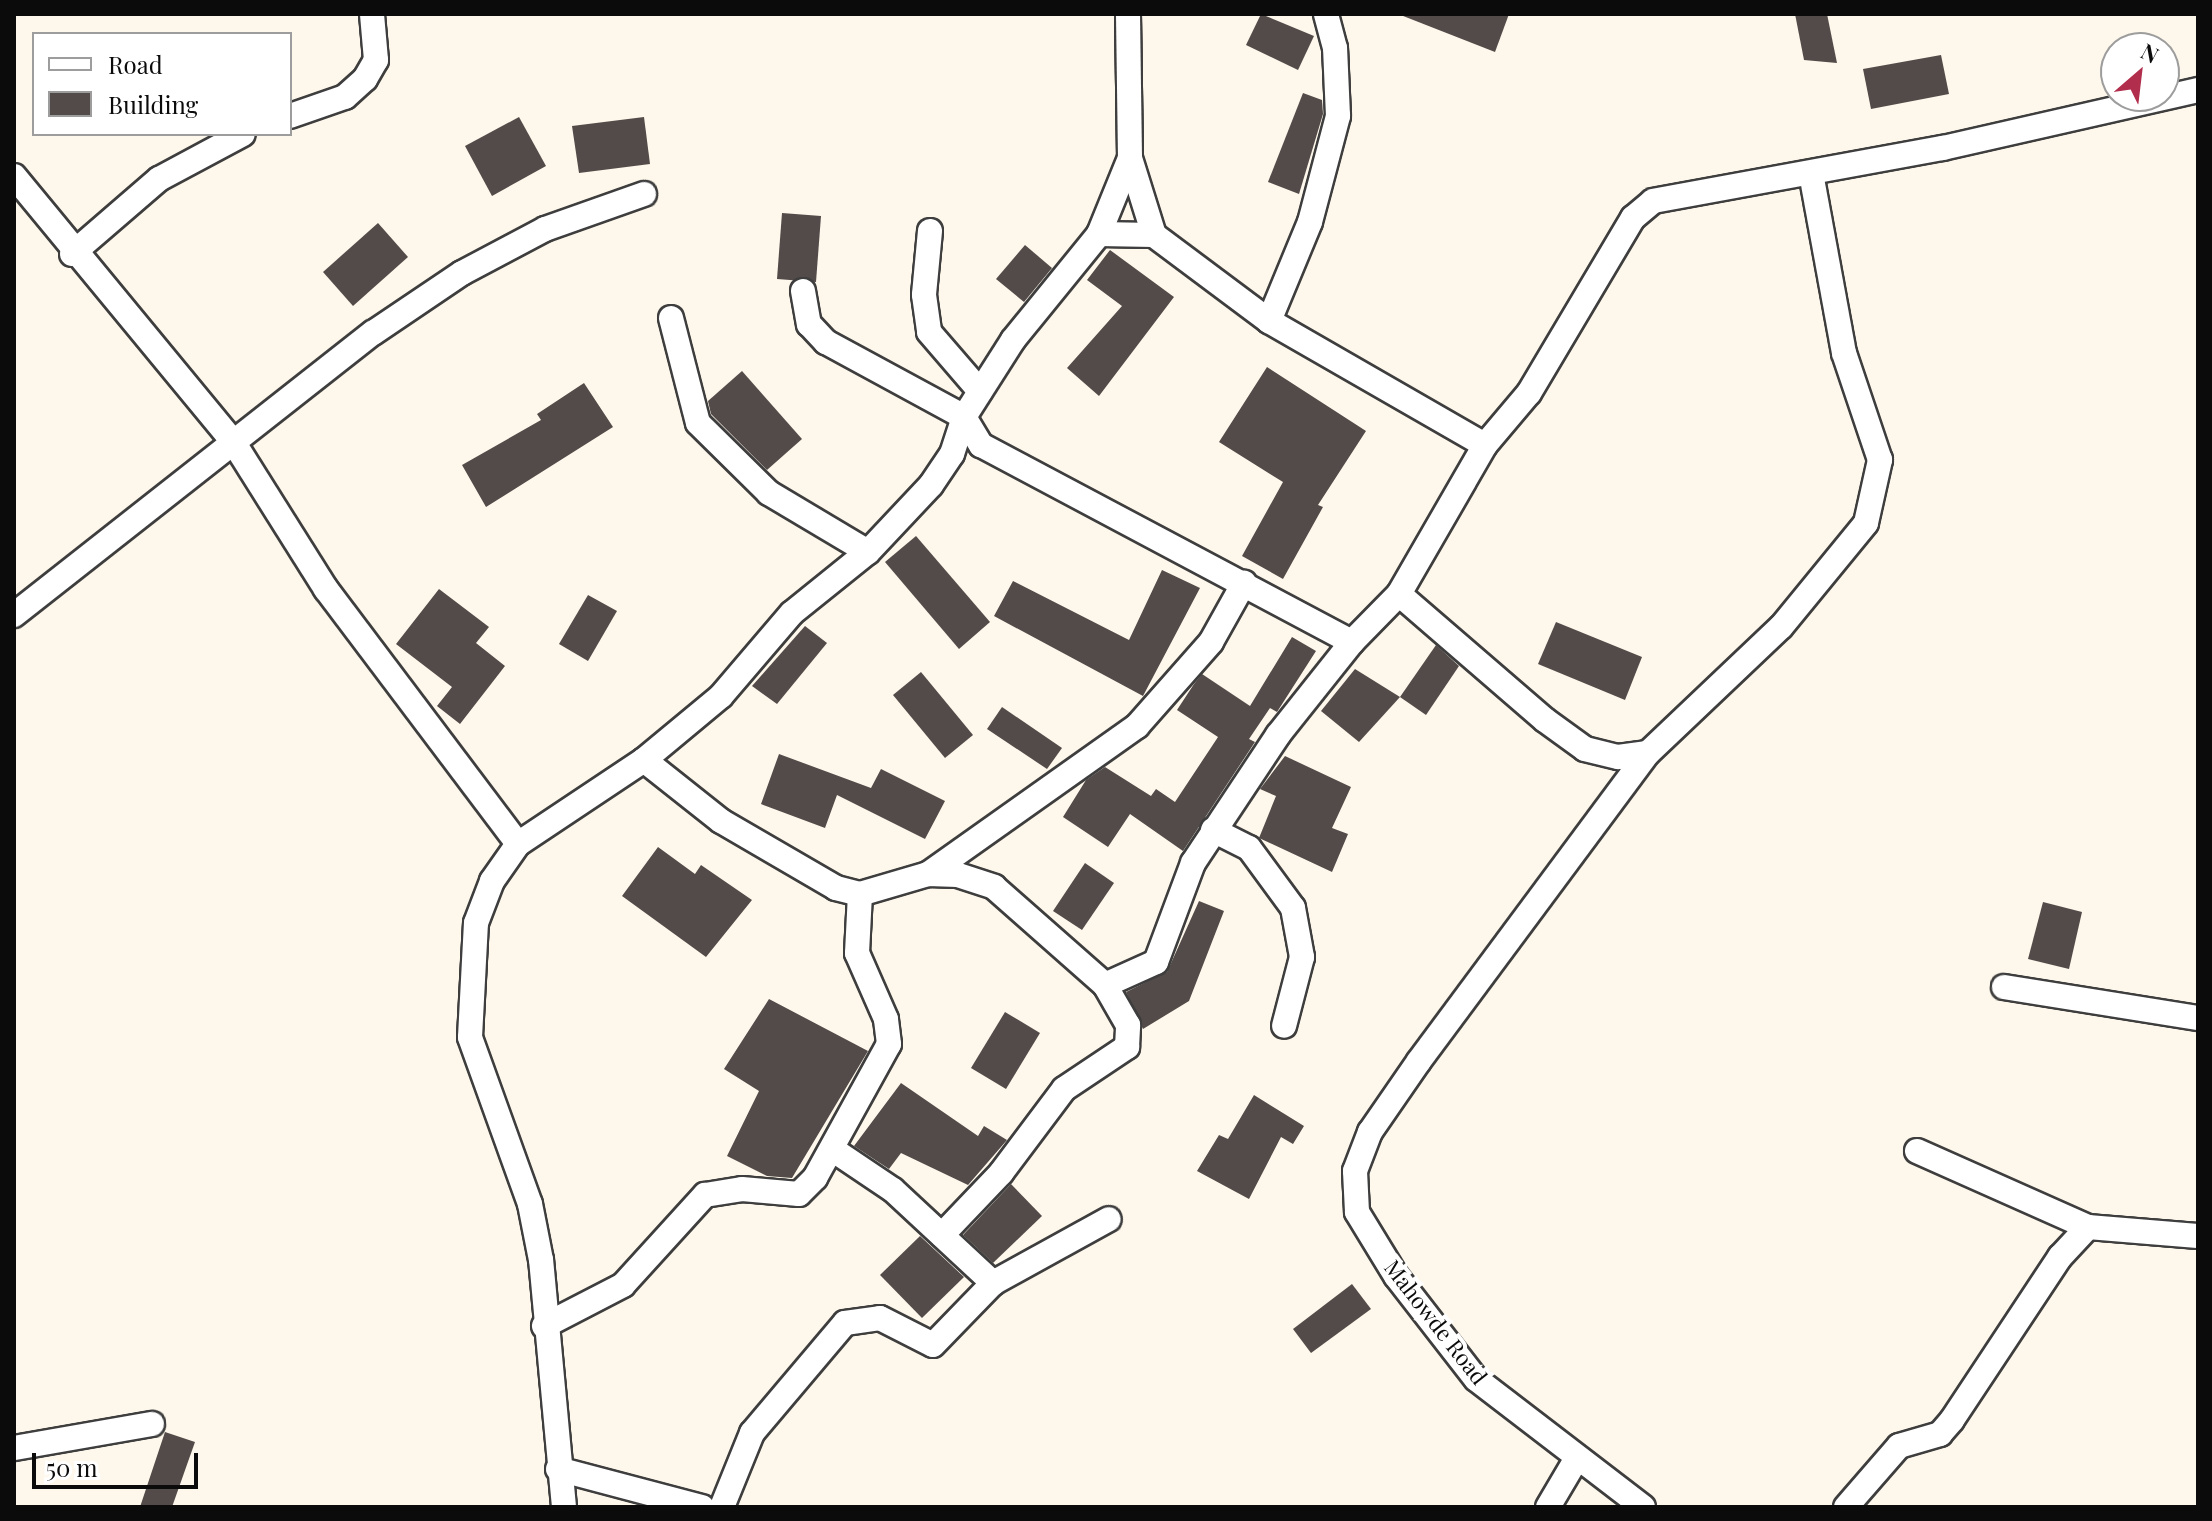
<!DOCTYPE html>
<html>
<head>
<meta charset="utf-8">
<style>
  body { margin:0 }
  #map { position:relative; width:2212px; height:1521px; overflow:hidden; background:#fef7eb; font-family:"Playfair Display",serif }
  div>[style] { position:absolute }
  .building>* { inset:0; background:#534b49 }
  .roads { filter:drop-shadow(2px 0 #3e3e3e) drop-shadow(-2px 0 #3e3e3e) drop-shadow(0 2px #3e3e3e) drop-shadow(0 -2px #3e3e3e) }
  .minor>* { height:24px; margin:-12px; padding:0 12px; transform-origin:12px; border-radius:12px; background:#fff }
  span { translate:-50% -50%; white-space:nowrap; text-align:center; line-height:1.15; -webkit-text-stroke:8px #fff; paint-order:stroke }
  .street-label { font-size:22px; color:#0b0b0b }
  .frame { position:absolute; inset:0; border:16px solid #0b0b0b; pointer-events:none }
  .legend { position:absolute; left:32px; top:32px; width:260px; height:104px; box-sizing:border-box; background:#fff; border:2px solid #9d9d9d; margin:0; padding:10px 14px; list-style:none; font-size:24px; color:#0b0b0b }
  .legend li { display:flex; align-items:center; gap:16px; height:40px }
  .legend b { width:40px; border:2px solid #9d9d9d }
  .north { position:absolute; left:2100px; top:32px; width:80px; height:80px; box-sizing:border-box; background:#fff; border:2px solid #9d9d9d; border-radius:50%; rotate:28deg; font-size:22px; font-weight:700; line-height:32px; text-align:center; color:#0b0b0b }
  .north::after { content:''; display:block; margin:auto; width:28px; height:36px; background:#b12e4c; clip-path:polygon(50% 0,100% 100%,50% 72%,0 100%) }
  .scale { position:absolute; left:32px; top:1453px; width:166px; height:36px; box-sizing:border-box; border:4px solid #0b0b0b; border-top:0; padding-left:10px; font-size:24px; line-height:28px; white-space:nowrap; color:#0b0b0b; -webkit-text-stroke:6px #fff; paint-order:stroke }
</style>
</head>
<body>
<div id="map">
  <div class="building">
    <div style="clip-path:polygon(1261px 14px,1314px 36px,1298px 70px,1246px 45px)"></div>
    <div style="clip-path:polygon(1398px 14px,1509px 14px,1495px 52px)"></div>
    <div style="clip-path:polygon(1795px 14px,1827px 14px,1837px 63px,1804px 60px)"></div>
    <div style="clip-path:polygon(1941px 55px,1949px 94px,1871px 109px,1863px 69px)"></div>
    <div style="clip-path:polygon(1303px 93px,1322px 100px,1323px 114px,1299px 194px,1268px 182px)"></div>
    <div style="clip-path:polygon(519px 117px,546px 166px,492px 196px,465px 146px)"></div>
    <div style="clip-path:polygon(644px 117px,650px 164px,579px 173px,572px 126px)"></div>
    <div style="clip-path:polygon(782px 213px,821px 216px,816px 282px,777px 279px)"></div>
    <div style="clip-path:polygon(378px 223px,408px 257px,353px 306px,323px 272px)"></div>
    <div style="clip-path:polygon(1025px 245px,1052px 268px,1024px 302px,996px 279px)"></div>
    <div style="clip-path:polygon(1110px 250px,1174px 297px,1099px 396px,1067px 368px,1122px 306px,1087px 280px)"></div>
    <div style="clip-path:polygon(1267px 367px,1366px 431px,1318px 505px,1323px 507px,1283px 579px,1242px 556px,1283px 482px,1219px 442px)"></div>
    <div style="clip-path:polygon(742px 371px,802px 439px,767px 470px,711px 414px,708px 401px)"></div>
    <div style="clip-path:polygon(584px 383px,613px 427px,486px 507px,462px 465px,541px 420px,537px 414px)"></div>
    <div style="clip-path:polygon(916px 536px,990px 622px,959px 649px,885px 562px)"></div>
    <div style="clip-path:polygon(1162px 570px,1200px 588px,1143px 696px,994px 616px,1013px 581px,1129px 640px)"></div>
    <div style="clip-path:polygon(439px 589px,489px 627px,476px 643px,505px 666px,460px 724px,437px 706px,452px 687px,396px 644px)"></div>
    <div style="clip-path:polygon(588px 595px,617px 611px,588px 661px,559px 644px)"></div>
    <div style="clip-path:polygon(1556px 622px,1642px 657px,1625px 700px,1538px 664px)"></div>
    <div style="clip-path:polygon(805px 626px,827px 643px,777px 704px,752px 686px)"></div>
    <div style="clip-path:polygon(1292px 637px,1316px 651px,1277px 712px,1270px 708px,1249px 739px,1255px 742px,1183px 851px,1130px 814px,1108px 847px,1063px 817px,1086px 780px,1105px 767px,1151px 796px,1156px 789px,1175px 802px,1218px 737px,1177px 710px,1194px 684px,1202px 674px,1250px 706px)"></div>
    <div style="clip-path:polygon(1436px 645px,1459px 666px,1426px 715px,1400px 697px)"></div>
    <div style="clip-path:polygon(1355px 669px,1400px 697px,1359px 742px,1321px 711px)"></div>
    <div style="clip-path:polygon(921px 672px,973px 735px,945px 758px,893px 695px)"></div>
    <div style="clip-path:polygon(1002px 707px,1062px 748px,1047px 769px,987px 729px)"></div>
    <div style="clip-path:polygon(779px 754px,871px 788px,881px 769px,945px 801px,925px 839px,837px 795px,825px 828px,761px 804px)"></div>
    <div style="clip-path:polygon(1285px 756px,1351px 787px,1332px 828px,1348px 834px,1332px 872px,1259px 838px,1276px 796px,1260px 789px)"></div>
    <div style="clip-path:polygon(658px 847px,695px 874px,701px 865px,752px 900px,706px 957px,622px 896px)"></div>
    <div style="clip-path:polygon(1085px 863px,1114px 883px,1082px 930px,1053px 911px)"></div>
    <div style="clip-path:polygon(1199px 901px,1224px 911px,1189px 1001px,1143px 1029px,1126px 992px,1167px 972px)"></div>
    <div style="clip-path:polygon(2043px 902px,2082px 912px,2069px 969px,2028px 959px)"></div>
    <div style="clip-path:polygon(769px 999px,868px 1051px,792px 1178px,767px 1176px,727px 1156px,759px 1091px,724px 1069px)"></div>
    <div style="clip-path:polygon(1005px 1012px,1040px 1033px,1006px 1089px,971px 1068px)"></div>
    <div style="clip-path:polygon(901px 1083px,978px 1136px,984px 1126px,1007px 1140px,968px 1185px,901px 1153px,889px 1169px,854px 1146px)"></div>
    <div style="clip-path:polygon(1254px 1095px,1304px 1126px,1293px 1144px,1281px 1137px,1249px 1199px,1197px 1171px,1219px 1135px,1228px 1139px)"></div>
    <div style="clip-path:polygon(1011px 1184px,1042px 1216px,993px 1263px,963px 1235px)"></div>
    <div style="clip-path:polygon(920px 1236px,964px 1277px,922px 1318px,880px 1275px)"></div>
    <div style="clip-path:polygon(1352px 1284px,1371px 1309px,1311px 1353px,1293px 1329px)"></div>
    <div style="clip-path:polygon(165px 1432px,195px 1442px,172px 1507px,140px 1507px)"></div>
  </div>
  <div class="roads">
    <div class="minor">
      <div style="left:290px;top:116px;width:58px;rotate:-19.1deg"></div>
      <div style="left:345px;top:97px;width:27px;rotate:-42deg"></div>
      <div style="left:365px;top:79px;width:22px;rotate:-60deg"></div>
      <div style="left:376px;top:60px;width:46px;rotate:-95deg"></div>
      <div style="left:1130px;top:158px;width:81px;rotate:72.7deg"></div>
      <div style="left:14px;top:176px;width:346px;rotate:50.5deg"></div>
      <div style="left:234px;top:443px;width:173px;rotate:57.8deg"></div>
      <div style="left:326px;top:589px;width:319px;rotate:53deg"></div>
      <div style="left:930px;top:231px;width:64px;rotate:95.4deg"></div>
      <div style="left:924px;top:295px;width:37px;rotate:82deg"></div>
      <div style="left:929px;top:332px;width:78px;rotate:49.2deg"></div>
      <div style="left:1099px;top:234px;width:55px;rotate:1deg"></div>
      <div style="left:1154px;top:235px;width:144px;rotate:36.8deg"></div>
      <div style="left:1269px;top:321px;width:249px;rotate:29.9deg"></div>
      <div style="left:1485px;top:445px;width:68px;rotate:-49.8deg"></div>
      <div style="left:1529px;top:393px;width:204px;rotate:-59.3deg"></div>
      <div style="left:1633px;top:218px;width:26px;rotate:-40deg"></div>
      <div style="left:1653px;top:201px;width:295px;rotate:-10.4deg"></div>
      <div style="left:1943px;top:148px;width:262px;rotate:-12.8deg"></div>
      <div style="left:72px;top:254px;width:115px;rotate:-40.8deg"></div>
      <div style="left:159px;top:179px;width:95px;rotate:-28.2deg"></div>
      <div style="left:803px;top:291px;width:34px;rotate:80deg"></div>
      <div style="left:809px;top:324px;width:25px;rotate:47deg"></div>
      <div style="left:826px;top:342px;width:157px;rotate:28.5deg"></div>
      <div style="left:964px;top:417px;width:33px;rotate:59deg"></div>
      <div style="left:981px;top:445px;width:420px;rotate:28deg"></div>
      <div style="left:1352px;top:642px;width:67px;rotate:-45.6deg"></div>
      <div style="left:1399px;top:594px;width:172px;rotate:-60deg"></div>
      <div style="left:671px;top:318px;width:108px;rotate:75.6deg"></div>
      <div style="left:698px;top:423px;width:100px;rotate:44.6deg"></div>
      <div style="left:769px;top:493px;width:115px;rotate:30.8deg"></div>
      <div style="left:1269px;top:321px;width:107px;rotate:-67.5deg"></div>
      <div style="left:1310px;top:222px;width:110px;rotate:-75.2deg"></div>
      <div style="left:1338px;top:116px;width:68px;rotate:-92.5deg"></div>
      <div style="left:1335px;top:48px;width:35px;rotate:-105deg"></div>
      <div style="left:1399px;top:594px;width:193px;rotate:40.8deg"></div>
      <div style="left:1545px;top:720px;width:49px;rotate:35.9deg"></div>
      <div style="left:1585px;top:749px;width:34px;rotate:14deg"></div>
      <div style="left:1618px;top:757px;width:30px;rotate:-8deg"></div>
      <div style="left:1648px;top:753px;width:183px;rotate:-43.5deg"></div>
      <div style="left:1781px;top:627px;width:134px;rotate:-50.7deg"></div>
      <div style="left:1866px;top:523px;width:65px;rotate:-77.5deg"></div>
      <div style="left:1880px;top:460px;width:113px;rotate:-108.6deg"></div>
      <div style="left:1844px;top:353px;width:182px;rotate:-100.4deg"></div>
      <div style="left:14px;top:615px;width:457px;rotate:-38.2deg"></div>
      <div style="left:373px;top:333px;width:107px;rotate:-34deg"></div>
      <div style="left:462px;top:273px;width:94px;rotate:-27.9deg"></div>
      <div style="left:545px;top:229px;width:105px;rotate:-19.5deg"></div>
      <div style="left:644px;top:760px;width:100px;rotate:-39.7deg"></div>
      <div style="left:721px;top:696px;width:109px;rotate:-49.5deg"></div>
      <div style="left:792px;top:613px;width:97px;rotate:-38.8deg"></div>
      <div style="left:868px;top:552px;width:92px;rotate:-46.8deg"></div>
      <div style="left:931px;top:485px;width:37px;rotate:-56deg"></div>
      <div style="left:952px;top:454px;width:39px;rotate:-72deg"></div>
      <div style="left:964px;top:417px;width:91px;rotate:-57.5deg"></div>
      <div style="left:1013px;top:340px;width:136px;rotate:-50.9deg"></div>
      <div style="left:1099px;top:234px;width:82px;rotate:-67.8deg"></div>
      <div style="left:1130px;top:158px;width:144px;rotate:-90.8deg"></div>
      <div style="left:1213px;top:830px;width:40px;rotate:26.6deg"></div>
      <div style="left:1249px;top:848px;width:74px;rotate:53.7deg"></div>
      <div style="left:1293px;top:908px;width:50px;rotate:79.6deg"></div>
      <div style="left:1302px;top:957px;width:71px;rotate:104.6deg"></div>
      <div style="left:928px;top:874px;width:256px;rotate:-35.3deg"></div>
      <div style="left:1137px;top:726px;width:112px;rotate:-48.6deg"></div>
      <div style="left:1211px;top:642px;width:68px;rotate:-60.8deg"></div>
      <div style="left:2004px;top:987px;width:196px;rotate:9.1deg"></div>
      <div style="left:832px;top:1149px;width:73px;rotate:33.9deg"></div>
      <div style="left:893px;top:1190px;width:137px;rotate:42.9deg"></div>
      <div style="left:1917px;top:1151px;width:187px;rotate:24deg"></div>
      <div style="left:2088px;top:1227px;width:110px;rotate:4.7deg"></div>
      <div style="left:942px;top:1235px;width:86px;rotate:-46.4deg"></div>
      <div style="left:1001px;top:1173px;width:105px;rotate:-53.1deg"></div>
      <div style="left:1064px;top:1089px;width:76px;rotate:-33.7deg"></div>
      <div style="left:1127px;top:1047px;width:22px;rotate:-87deg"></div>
      <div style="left:1128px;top:1025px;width:46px;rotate:-119.9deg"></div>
      <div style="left:544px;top:1326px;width:89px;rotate:-27.4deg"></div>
      <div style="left:623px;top:1285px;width:122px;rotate:-47.7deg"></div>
      <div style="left:705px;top:1195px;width:37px;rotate:-9deg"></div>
      <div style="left:742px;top:1189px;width:57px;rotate:5deg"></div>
      <div style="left:799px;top:1194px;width:23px;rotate:-45deg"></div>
      <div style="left:815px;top:1178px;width:153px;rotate:-61.1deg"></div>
      <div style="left:889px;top:1044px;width:25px;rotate:-97deg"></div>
      <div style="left:886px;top:1019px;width:72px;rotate:-113.7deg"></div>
      <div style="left:857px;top:953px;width:59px;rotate:-87.1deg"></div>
      <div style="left:14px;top:1448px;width:140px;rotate:-9.9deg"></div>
      <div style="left:558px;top:1469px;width:149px;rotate:14.8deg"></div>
      <div style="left:564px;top:1507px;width:248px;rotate:-95.3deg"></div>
      <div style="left:541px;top:1260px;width:57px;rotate:-101.1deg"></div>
      <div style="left:530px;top:1204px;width:177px;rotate:-109.8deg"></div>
      <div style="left:470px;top:1037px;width:114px;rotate:-87deg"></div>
      <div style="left:476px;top:923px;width:45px;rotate:-69.1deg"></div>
      <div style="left:492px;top:881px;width:45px;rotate:-54.9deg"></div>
      <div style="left:518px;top:844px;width:151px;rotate:-33.7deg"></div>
      <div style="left:644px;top:760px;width:98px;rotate:38.4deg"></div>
      <div style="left:721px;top:821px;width:133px;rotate:30.2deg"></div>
      <div style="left:836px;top:888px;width:25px;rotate:14deg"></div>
      <div style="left:860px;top:894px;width:71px;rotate:-16.4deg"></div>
      <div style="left:928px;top:874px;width:30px;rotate:2deg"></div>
      <div style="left:958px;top:875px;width:38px;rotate:18deg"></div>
      <div style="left:994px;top:887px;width:148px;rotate:41.4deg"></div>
      <div style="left:1105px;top:985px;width:56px;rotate:-24.3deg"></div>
      <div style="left:1156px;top:962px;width:106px;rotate:-69.5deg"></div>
      <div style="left:1193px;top:863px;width:154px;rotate:-56.4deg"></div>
      <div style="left:1278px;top:735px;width:119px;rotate:-51.5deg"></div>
      <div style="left:722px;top:1507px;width:80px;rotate:-67.9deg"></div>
      <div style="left:752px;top:1433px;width:144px;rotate:-49.8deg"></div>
      <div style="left:845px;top:1323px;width:35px;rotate:-8deg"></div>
      <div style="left:880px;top:1318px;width:59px;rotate:27deg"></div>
      <div style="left:933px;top:1345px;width:86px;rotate:-45.9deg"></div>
      <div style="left:993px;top:1283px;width:132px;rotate:-28.9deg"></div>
      <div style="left:1548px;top:1507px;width:57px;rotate:-59.4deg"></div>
      <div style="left:1643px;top:1507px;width:210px;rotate:-142.5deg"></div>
      <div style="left:1476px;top:1379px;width:130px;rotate:-127.8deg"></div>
      <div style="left:1396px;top:1276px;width:75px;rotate:-121.4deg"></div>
      <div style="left:1357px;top:1212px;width:41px;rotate:-92.8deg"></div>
      <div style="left:1355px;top:1171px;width:42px;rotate:-69deg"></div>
      <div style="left:1370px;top:1132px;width:86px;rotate:-55.4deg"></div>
      <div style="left:1419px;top:1061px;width:384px;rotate:-53.4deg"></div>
      <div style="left:1846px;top:1507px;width:81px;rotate:-49deg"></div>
      <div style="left:1899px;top:1446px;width:43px;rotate:-16.3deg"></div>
      <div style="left:1940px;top:1434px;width:18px;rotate:-49deg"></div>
      <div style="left:1952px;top:1420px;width:196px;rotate:-56.5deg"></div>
      <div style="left:2060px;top:1257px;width:41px;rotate:-47deg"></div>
    </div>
  </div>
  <div class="street-label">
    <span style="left:1436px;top:1322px;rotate:52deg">Mahowde Road</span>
  </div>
  <div class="frame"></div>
  <ul class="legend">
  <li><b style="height:10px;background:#fff"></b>Road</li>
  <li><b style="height:22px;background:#534b49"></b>Building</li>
  </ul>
  <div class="north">N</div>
  <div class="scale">50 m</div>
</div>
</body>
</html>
